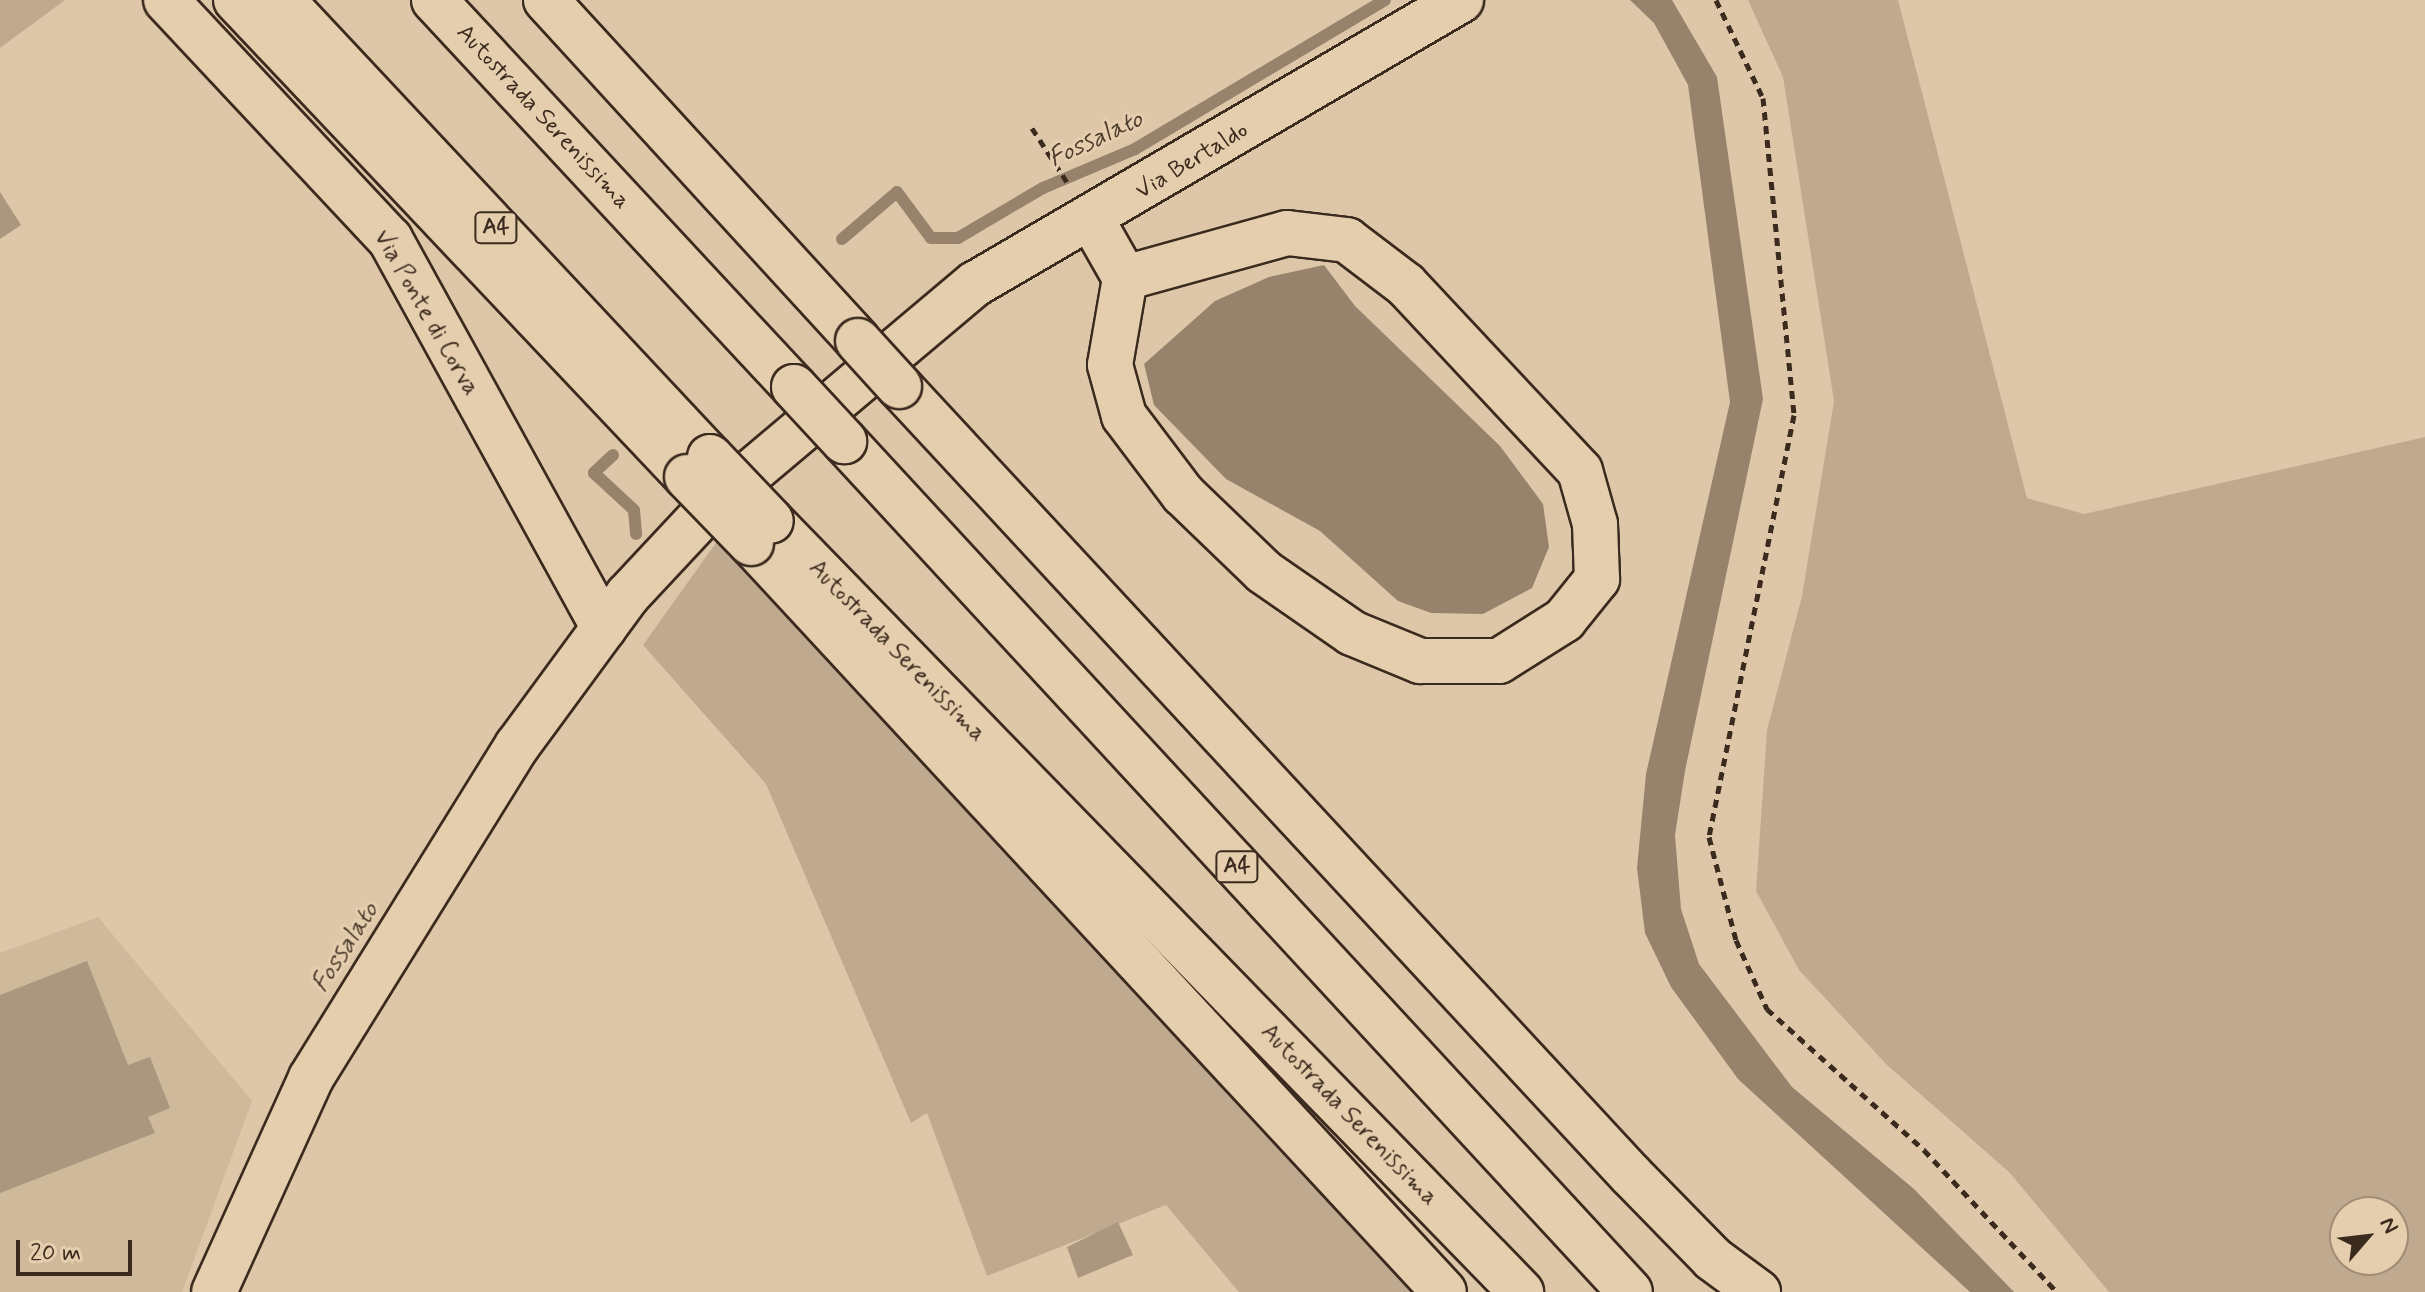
<!DOCTYPE html>
<html>
<head>
<meta charset="utf-8">
<style>
  body { margin:0 }
  #map { position:relative; width:2425px; height:1292px; overflow:hidden; background:#dec7a8; font-family:Mynerve,sans-serif }
  div>[style] { position:absolute }
  .built>* { inset:0; background:#cfb99b }
  .green>* { inset:0; background:#c0aa8f }
  .water>* { inset:0; background:#97836c }
  .stream>* { height:12px; margin:-6px; padding:0 6px; transform-origin:6px; border-radius:6px; background:#97836c }
  .building>* { inset:0; background:#ab977e }
  .path>* { height:5px; margin-top:-2.5px; transform-origin:0; background:repeating-linear-gradient(90deg,#3b2a1e 0 8px,transparent 0 14px) }
  .roads { filter:drop-shadow(2px 0 #3b2a1e) drop-shadow(-2px 0 #3b2a1e) drop-shadow(0 2px #3b2a1e) drop-shadow(0 -2px #3b2a1e) }
  .minor>* { height:44px; margin:-22px; padding:0 22px; transform-origin:22px; border-radius:22px; background:#e5ceae }
  .highway>* { height:44px; margin:-22px; padding:0 22px; transform-origin:22px; border-radius:22px; background:#e5ceae }
  .bridges { filter:drop-shadow(2px 0 #3b2a1e) drop-shadow(-2px 0 #3b2a1e) drop-shadow(0 2px #3b2a1e) drop-shadow(0 -2px #3b2a1e) }
  .minor-bridge>* { height:44px; margin:-22px; padding:0 22px; transform-origin:22px; border-radius:22px; background:#e5ceae }
  .highway-bridge>* { height:44px; margin:-22px; padding:0 22px; transform-origin:22px; border-radius:22px; background:#e5ceae }
  span { translate:-50% -50%; white-space:nowrap; text-align:center; line-height:1.15; -webkit-text-stroke:6px #e5ceae; paint-order:stroke }
  .shield-label span { padding:2px 6px; background:#e5ceae; border:2px solid; border-radius:6px; -webkit-text-stroke-width:0 }
  .shield-label { font-size:22px; color:#3b2a1e; font-weight:700 }
  .street-label { font-size:24px; color:#3b2a1e }
  .water-label { font-size:26px; color:#4d3c2e; font-style:italic }
  .north { position:absolute; left:2329px; top:1196px; width:80px; height:80px; box-sizing:border-box; background:#e5ceae; border:2px solid #a18c74; border-radius:50%; rotate:62deg; font-size:22px; font-weight:700; line-height:32px; text-align:center; color:#3b2a1e }
  .north::after { content:''; display:block; margin:auto; width:28px; height:36px; background:#3b2a1e; clip-path:polygon(50% 0,100% 100%,50% 72%,0 100%) }
  .scale { position:absolute; left:16px; top:1240px; width:116px; height:36px; box-sizing:border-box; border:4px solid #3b2a1e; border-top:0; padding-left:10px; font-size:24px; line-height:28px; white-space:nowrap; color:#3b2a1e; -webkit-text-stroke:6px #e5ceae; paint-order:stroke }
</style>
</head>
<body>
<div id="map">
  <div class="built">
    <div style="clip-path:polygon(98px 917px,252px 1101px,182px 1292px,0 1292px,0 953px)"></div>
  </div>
  <div class="green">
    <div style="clip-path:polygon(0 0,65px 0,0 48px)"></div>
    <div style="clip-path:polygon(evenodd,1748px 0,1898px 0,2027px 498px,2084px 514px,2425px 437px,2425px 1292px,2109px 1292px,2009px 1172px,1886px 1064px,1799px 970px,1756px 891px,1767px 730px,1802px 596px,1834px 401px,1783px 77px,1748px 0,2345px 1212px,2393px 1212px,2393px 1260px,2345px 1260px,2345px 1212px)"></div>
    <div style="clip-path:polygon(728px 526px,1436px 1292px,1239px 1292px,1166px 1205px,987px 1276px,927px 1113px,911px 1123px,766px 784px,643px 645px)"></div>
  </div>
  <div class="water">
    <div style="clip-path:polygon(1630px 0,1672px 0,1717px 77px,1763px 399px,1685px 771px,1675px 835px,1681px 909px,1699px 964px,1792px 1087px,1914px 1189px,2014px 1292px,1970px 1292px,1738px 1079px,1671px 987px,1645px 933px,1637px 868px,1646px 774px,1730px 402px,1688px 85px,1654px 23px)"></div>
    <div style="clip-path:polygon(1324px 265px,1355px 306px,1500px 446px,1543px 504px,1549px 547px,1532px 588px,1483px 614px,1431px 613px,1398px 601px,1320px 531px,1226px 479px,1154px 405px,1144px 364px,1215px 301px,1269px 277px)"></div>
  </div>
  <div class="stream">
    <div style="left:842px;top:239px;width:72px;rotate:-40.5deg"></div>
    <div style="left:897px;top:192px;width:57px;rotate:53.5deg"></div>
    <div style="left:931px;top:238px;width:27px"></div>
    <div style="left:958px;top:238px;width:99px;rotate:-30.5deg"></div>
    <div style="left:1043px;top:188px;width:100px;rotate:-23deg"></div>
    <div style="left:1135px;top:149px;width:291px;rotate:-30.8deg"></div>
    <div style="left:613px;top:455px;width:26px;rotate:137deg"></div>
    <div style="left:594px;top:473px;width:54px;rotate:42.8deg"></div>
    <div style="left:634px;top:510px;width:24px;rotate:85deg"></div>
  </div>
  <div class="building">
    <div style="clip-path:polygon(0 192px,21px 225px,0 239px)"></div>
    <div style="clip-path:polygon(87px 961px,128px 1065px,150px 1057px,170px 1108px,148px 1117px,155px 1133px,0 1193px,0 995px)"></div>
    <div style="clip-path:polygon(1118px 1222px,1133px 1255px,1078px 1278px,1067px 1247px)"></div>
  </div>
  <div class="path">
    <div style="left:1716px;top:0;width:109px;rotate:64.4deg"></div>
    <div style="left:1763px;top:98px;width:319px;rotate:84.4deg"></div>
    <div style="left:1794px;top:415px;width:430px;rotate:101.4deg"></div>
    <div style="left:1709px;top:837px;width:106px;rotate:75.3deg"></div>
    <div style="left:1736px;top:940px;width:76px;rotate:65.8deg"></div>
    <div style="left:1767px;top:1009px;width:211px;rotate:41.9deg"></div>
    <div style="left:1924px;top:1150px;width:195px;rotate:46.9deg"></div>
    <div style="left:1032px;top:128px;width:64px;rotate:57.1deg"></div>
  </div>
  <div class="roads">
    <div class="minor">
      <div style="left:166px;top:0;width:328px;rotate:46.9deg"></div>
      <div style="left:390px;top:239px;width:444px;rotate:61.2deg"></div>
      <div style="left:236px;top:0;width:656px;rotate:46.6deg"></div>
      <div style="left:546px;top:0;width:462px;rotate:47.5deg"></div>
      <div style="left:1092px;top:220px;width:67px;rotate:60.4deg"></div>
      <div style="left:1125px;top:278px;width:88px;rotate:99.8deg"></div>
      <div style="left:1110px;top:365px;width:53px;rotate:74.6deg"></div>
      <div style="left:1124px;top:416px;width:98px;rotate:52.9deg"></div>
      <div style="left:1183px;top:494px;width:112px;rotate:43.9deg"></div>
      <div style="left:1264px;top:572px;width:107px;rotate:34.7deg"></div>
      <div style="left:1352px;top:633px;width:74px;rotate:22.4deg"></div>
      <div style="left:1420px;top:661px;width:79px"></div>
      <div style="left:1499px;top:661px;width:77px;rotate:-32.2deg"></div>
      <div style="left:1564px;top:620px;width:53px;rotate:-51.2deg"></div>
      <div style="left:1597px;top:579px;width:55px;rotate:-92.1deg"></div>
      <div style="left:1595px;top:524px;width:55px;rotate:-105.8deg"></div>
      <div style="left:1580px;top:471px;width:255px;rotate:-133.1deg"></div>
      <div style="left:1406px;top:285px;width:74px;rotate:-142.7deg"></div>
      <div style="left:1347px;top:240px;width:60px;rotate:-173.3deg"></div>
      <div style="left:1287px;top:233px;width:168px;rotate:164.5deg"></div>
      <div style="left:899px;top:386px;width:1076px;rotate:47.15deg"></div>
      <div style="left:1631px;top:1175px;width:117px;rotate:45.7deg"></div>
      <div style="left:1713px;top:1259px;width:56px;rotate:36.3deg"></div>
      <div style="left:751px;top:543px;width:1020px;rotate:47.22deg"></div>
      <div style="left:214px;top:1292px;width:235px;rotate:-65.6deg"></div>
      <div style="left:311px;top:1078px;width:391px;rotate:-58.2deg"></div>
      <div style="left:517px;top:746px;width:187px;rotate:-53.7deg"></div>
      <div style="left:628px;top:595px;width:122px;rotate:-47deg"></div>
      <div style="left:711px;top:506px;width:345px;rotate:-40.1deg"></div>
      <div style="left:975px;top:284px;width:563px;rotate:-30.3deg"></div>
    </div>
    <div class="highway">
      <div style="left:282px;top:0;width:626px;rotate:46.88deg"></div>
      <div style="left:434px;top:0;width:529px;rotate:47.07deg"></div>
      <div style="left:844px;top:441px;width:1158px;rotate:47.27deg"></div>
      <div style="left:771px;top:521px;width:1076px;rotate:45.79deg"></div>
    </div>
  </div>
  <div class="bridges">
    <div class="minor-bridge">
      <div style="left:858px;top:341px;width:61px;rotate:47.7deg"></div>
      <div style="left:687px;top:477px;width:92px;rotate:45.9deg"></div>
    </div>
    <div class="highway-bridge">
      <div style="left:794px;top:387px;width:74px;rotate:47.2deg"></div>
      <div style="left:710px;top:457px;width:88px;rotate:46.4deg"></div>
    </div>
  </div>
  <div class="shield-label">
    <span style="left:496px;top:228px">A4</span>
    <span style="left:1237px;top:867px">A4</span>
  </div>
  <div class="street-label">
    <span style="left:543px;top:117px;rotate:47deg">Autostrada Serenissima</span>
    <span style="left:1192px;top:161px;rotate:-31deg">Via Bertaldo</span>
    <span style="left:426px;top:313px;rotate:60deg">Via Ponte di Corva</span>
    <span style="left:897px;top:651px;rotate:46deg">Autostrada Serenissima</span>
    <span style="left:1349px;top:1115px;rotate:46deg">Autostrada Serenissima</span>
  </div>
  <div class="water-label">
    <span style="left:1096px;top:140px;rotate:-25deg">Fossalato</span>
    <span style="left:346px;top:948px;rotate:-57deg">Fossalato</span>
  </div>
  <div class="north">N</div>
  <div class="scale">20 m</div>
</div>
</body>
</html>
